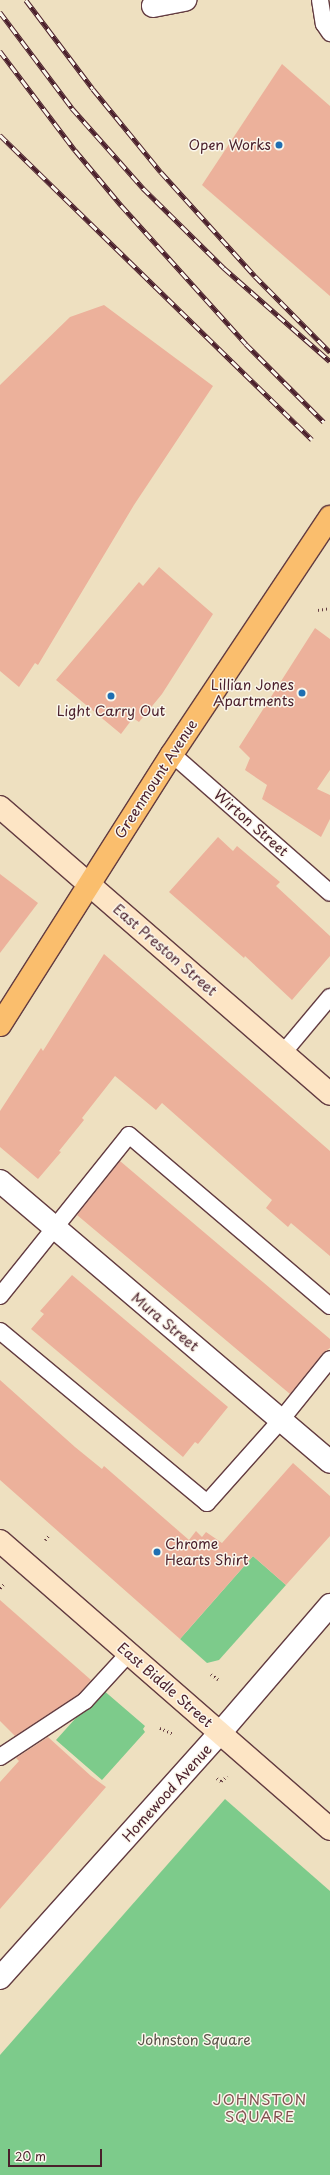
<!DOCTYPE html>
<html>
<head>
<meta charset="utf-8">
<style>
  body { margin:0 }
  #map { position:relative; width:330px; height:2175px; overflow:hidden; background:#eee0c0; font-family:"Playpen Sans",sans-serif }
  div>[style] { position:absolute }
  .green>* { inset:0; background:#7dcb8b }
  .building>* { inset:0; background:#ecb19b }
  .path>* { height:2.5px; margin-top:-1.25px; transform-origin:0; background:repeating-linear-gradient(90deg,#633c41 0 1px,transparent 0 4px) }
  .roads { filter:drop-shadow(1px 0 #633c41) drop-shadow(-1px 0 #633c41) drop-shadow(0 1px #633c41) drop-shadow(0 -1px #633c41) }
  .lane>* { height:16px; margin:-8px; padding:0 8px; transform-origin:8px; border-radius:8px; background:#fff }
  .street>* { height:22px; margin:-11px; padding:0 11px; transform-origin:11px; border-radius:11px; background:#fff }
  .secondary>* { height:22px; margin:-11px; padding:0 11px; transform-origin:11px; border-radius:11px; background:#fde5c5 }
  .primary>* { height:22px; margin:-11px; padding:0 11px; transform-origin:11px; border-radius:11px; background:#fabe6d }
  .rail>* { height:4.5px; margin-top:-2.25px; transform-origin:0; background:repeating-linear-gradient(90deg,#fbf7ec 0 9px,#4a1f2b 0 18px); box-sizing:border-box; border-block:1px solid #4a1f2b }
  .dots>* { width:11px; height:11px; translate:-50% -50%; box-sizing:border-box; border:2px solid #fbf7ec; border-radius:50% }
  span { translate:-50% -50%; white-space:nowrap; text-align:center; line-height:1.15; -webkit-text-stroke:3px #fbf7ec; paint-order:stroke }
  .poi-label { font-size:14px; color:#4a1f2b }
  .right { translate:-100% -50%; text-align:right }
  .left { translate:0 -50%; text-align:left }
  .street-label { font-size:14px; color:#4a1f2b }
  .park-label { font-size:14px; color:#595348 }
  .neighbourhood-label { font-size:15px; color:#835252; letter-spacing:1px }
  .scale { position:absolute; left:8px; top:2149px; width:94px; height:18px; box-sizing:border-box; border:2px solid #4a1f2b; border-top:0; padding-left:5px; font-size:12px; line-height:14px; white-space:nowrap; color:#4a1f2b; -webkit-text-stroke:3px #fbf7ec; paint-order:stroke }
</style>
</head>
<body>
<div id="map">
  <div class="green">
    <div style="clip-path:polygon(253px 1556px,286px 1585px,219px 1660px,207px 1663px,180px 1639px)"></div>
    <div style="clip-path:polygon(102px 1689px,145px 1726px,143px 1729px,145px 1732px,102px 1780px,56px 1740px)"></div>
    <div style="clip-path:polygon(225px 1799px,330px 1891px,330px 2175px,0 2175px,0 2055px)"></div>
  </div>
  <div class="building">
    <div style="clip-path:polygon(282px 64px,330px 106px,330px 296px,202px 185px)"></div>
    <div style="clip-path:polygon(104px 305px,213px 386px,134px 505px,38px 665px,35px 663px,19px 687px,0 671px,0 385px,70px 317px)"></div>
    <div style="clip-path:polygon(159px 567px,213px 614px,162px 694px,139px 722px,133px 718px,121px 734px,56px 680px,139px 582px,143px 586px)"></div>
    <div style="clip-path:polygon(315px 628px,330px 639px,330px 770px,317px 789px,330px 795px,330px 819px,321px 837px,262px 799px,267px 785px,245px 770px,250px 758px,239px 747px)"></div>
    <div style="clip-path:polygon(218px 837px,233px 851px,237px 846px,280px 882px,276px 886px,330px 936px,330px 956px,292px 1000px,245px 956px,244px 958px,169px 892px)"></div>
    <div style="clip-path:polygon(0 874px,38px 903px,0 953px)"></div>
    <div style="clip-path:polygon(104px 954px,330px 1151px,330px 1256px,291px 1223px,288px 1227px,266px 1208px,272px 1200px,162px 1103px,156px 1110px,115px 1076px,82px 1118px,84px 1120px,59px 1151px,61px 1152px,38px 1179px,0 1147px,0 1111px,41px 1048px,43px 1051px)"></div>
    <div style="clip-path:polygon(120px 1161px,330px 1339px,330px 1348px,323px 1353px,290px 1394px,77px 1215px)"></div>
    <div style="clip-path:polygon(72px 1275px,228px 1407px,198px 1444px,195px 1442px,183px 1457px,31px 1329px,44px 1314px,40px 1311px)"></div>
    <div style="clip-path:polygon(0 1380px,75px 1447px,102px 1469px,104px 1466px,189px 1540px,196px 1531px,202px 1537px,206px 1532px,222px 1543px,293px 1463px,330px 1496px,330px 1536px,286px 1585px,253px 1556px,180px 1639px,0 1480px)"></div>
    <div style="clip-path:polygon(0 1600px,91px 1680px,79px 1694px,15px 1736px,0 1721px)"></div>
    <div style="clip-path:polygon(48px 1737px,91px 1776px,106px 1787px,0 1909px,0 1782px,19px 1761px,16px 1758px)"></div>
  </div>
  <div class="path">
    <div style="left:318px;top:610px;width:12px;rotate:-9deg"></div>
    <div style="left:45px;top:1540px;width:5px;rotate:-53deg"></div>
    <div style="left:0;top:1588px;width:8px;rotate:-45deg"></div>
    <div style="left:211px;top:1674px;width:9px;rotate:36deg"></div>
    <div style="left:160px;top:1728px;width:13px;rotate:23deg"></div>
    <div style="left:217px;top:1778px;width:5px;rotate:37deg"></div>
    <div style="left:221px;top:1781px;width:8px;rotate:-40deg"></div>
  </div>
  <div class="roads">
    <div class="lane">
      <div style="left:320px;top:0;width:24px;rotate:81deg"></div>
      <div style="left:324px;top:24px;width:11px;rotate:56deg"></div>
      <div style="left:172px;top:754px;width:210px;rotate:41.3deg"></div>
      <div style="left:283px;top:1053px;width:73px;rotate:-50deg"></div>
      <div style="left:0;top:1296px;width:206px;rotate:-51.3deg"></div>
      <div style="left:129px;top:1135px;width:264px;rotate:40.4deg"></div>
      <div style="left:0;top:1331px;width:269px;rotate:39.7deg"></div>
      <div style="left:207px;top:1503px;width:111px;rotate:-48.3deg"></div>
      <div style="left:281px;top:1420px;width:78px;rotate:-51.2deg"></div>
      <div style="left:0;top:1757px;width:102px;rotate:-33.4deg"></div>
      <div style="left:85px;top:1701px;width:65px;rotate:-47.5deg"></div>
    </div>
    <div class="street">
      <div style="left:153px;top:6px;width:33px;rotate:-11deg"></div>
      <div style="left:0;top:1181px;width:433px;rotate:40.4deg"></div>
      <div style="left:0;top:1978px;width:329px;rotate:-48.1deg"></div>
      <div style="left:220px;top:1733px;width:169px;rotate:-49.3deg"></div>
    </div>
    <div class="secondary">
      <div style="left:0;top:807px;width:437px;rotate:41deg"></div>
      <div style="left:0;top:1541px;width:438px;rotate:41.1deg"></div>
    </div>
    <div class="primary">
      <div style="left:0;top:1025px;width:321px;rotate:-57.6deg"></div>
      <div style="left:172px;top:754px;width:285px;rotate:-56.3deg"></div>
    </div>
  </div>
  <div class="rail">
    <div style="left:26px;top:0;width:111px;rotate:53deg"></div>
    <div style="left:93px;top:89px;width:107px;rotate:50.7deg"></div>
    <div style="left:161px;top:172px;width:140px;rotate:47.9deg"></div>
    <div style="left:255px;top:276px;width:107px;rotate:45.4deg"></div>
    <div style="left:0;top:12px;width:120px;rotate:53.1deg"></div>
    <div style="left:72px;top:108px;width:107px;rotate:48.4deg"></div>
    <div style="left:143px;top:188px;width:114px;rotate:44.6deg"></div>
    <div style="left:224px;top:268px;width:141px;rotate:41.3deg"></div>
    <div style="left:0;top:51px;width:124px;rotate:52.9deg"></div>
    <div style="left:75px;top:150px;width:72px;rotate:50.1deg"></div>
    <div style="left:121px;top:205px;width:187px;rotate:48deg"></div>
    <div style="left:246px;top:344px;width:110px;rotate:45deg"></div>
    <div style="left:0;top:135px;width:436px;rotate:44.3deg"></div>
  </div>
  <div class="dots">
    <div style="left:279px;top:145px;background:#1f6fb2"></div>
    <div style="left:302px;top:693px;background:#1f6fb2"></div>
    <div style="left:111px;top:696px;background:#1f6fb2"></div>
    <div style="left:157px;top:1552px;background:#1f6fb2"></div>
  </div>
  <div class="poi-label">
    <span class="right" style="left:271px;top:145px">Open Works</span>
    <span class="right" style="left:294px;top:693px">Lillian Jones<br>Apartments</span>
    <span style="left:111px;top:711px">Light Carry Out</span>
    <span class="left" style="left:165px;top:1552px">Chrome<br>Hearts Shirt</span>
  </div>
  <div class="street-label">
    <span style="left:156px;top:779px;rotate:-57deg">Greenmount Avenue</span>
    <span style="left:251px;top:823px;rotate:41deg">Wirton Street</span>
    <span style="left:165px;top:950px;rotate:41deg">East Preston Street</span>
    <span style="left:165px;top:1322px;rotate:40deg">Mura Street</span>
    <span style="left:165px;top:1685px;rotate:41deg">East Biddle Street</span>
    <span style="left:167px;top:1793px;rotate:-48deg">Homewood Avenue</span>
  </div>
  <div class="park-label">
    <span style="left:194px;top:2040px">Johnston Square</span>
  </div>
  <div class="neighbourhood-label">
    <span style="left:260px;top:2107px">JOHNSTON<br>SQUARE</span>
  </div>
  <div class="scale">20 m</div>
</div>
</body>
</html>
